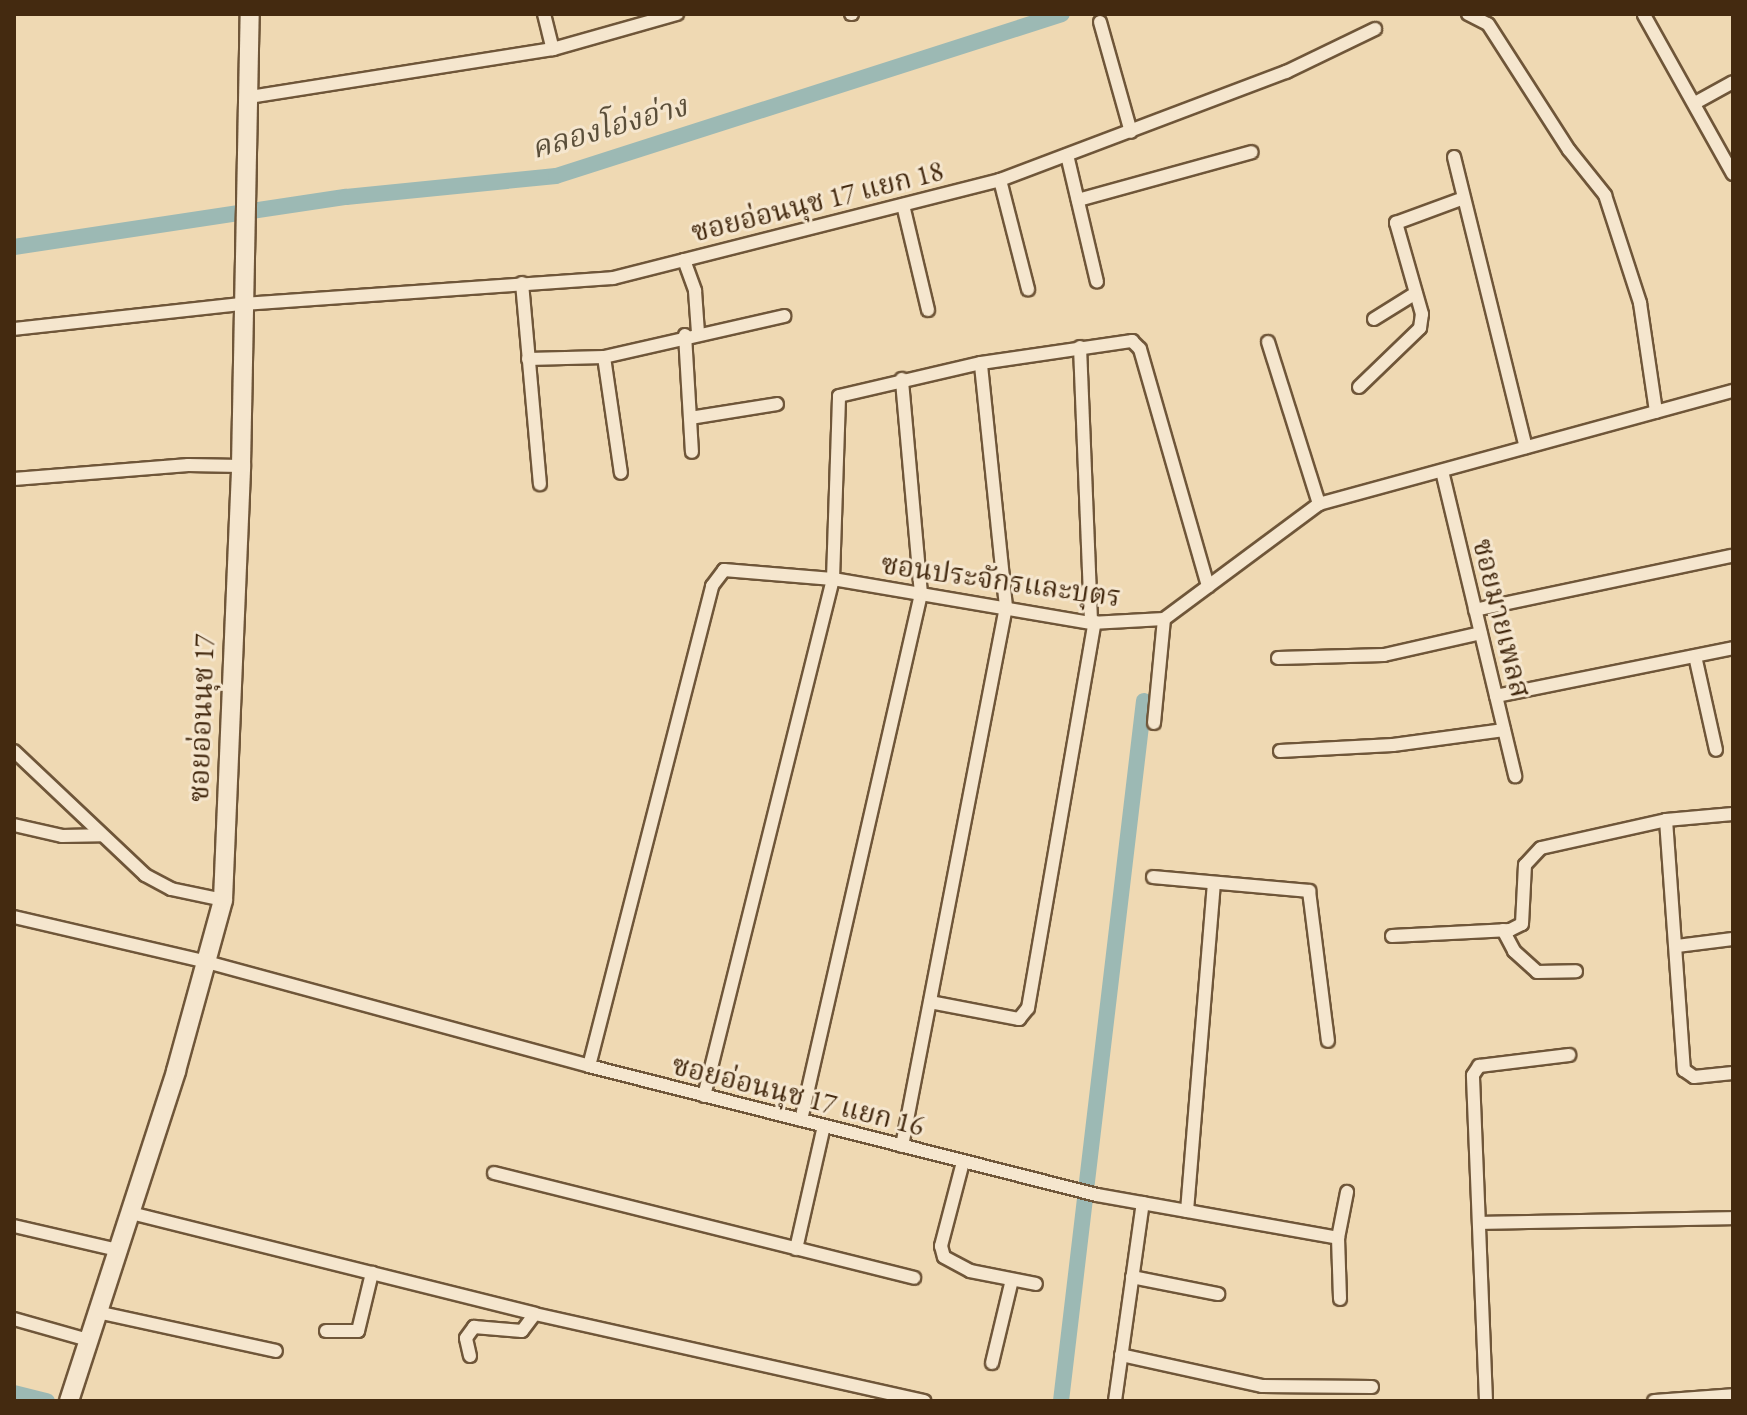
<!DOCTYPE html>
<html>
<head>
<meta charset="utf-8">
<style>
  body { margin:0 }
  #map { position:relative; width:1747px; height:1415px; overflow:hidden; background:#efd9b3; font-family:"EB Garamond","Noto Serif Thai",serif }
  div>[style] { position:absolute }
  .canal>* { height:16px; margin:-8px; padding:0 8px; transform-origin:8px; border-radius:8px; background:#9cb9b4 }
  .roads { filter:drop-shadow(2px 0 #6f5639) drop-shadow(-2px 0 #6f5639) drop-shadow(0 2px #6f5639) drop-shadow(0 -2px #6f5639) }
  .street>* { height:12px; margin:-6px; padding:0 6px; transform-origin:6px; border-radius:6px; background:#f5e6ce }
  .secondary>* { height:18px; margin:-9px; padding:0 9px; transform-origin:9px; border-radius:9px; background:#f5e6ce }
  span { translate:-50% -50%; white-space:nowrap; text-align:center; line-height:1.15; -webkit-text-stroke:6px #f5e6ce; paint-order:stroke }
  .street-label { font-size:28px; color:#442a10 }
  .water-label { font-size:30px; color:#5a4e39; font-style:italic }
  .frame { position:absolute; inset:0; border:16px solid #442a10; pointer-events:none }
</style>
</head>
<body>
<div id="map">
  <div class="canal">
    <div style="left:14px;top:247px;width:336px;rotate:-8.6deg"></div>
    <div style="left:346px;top:197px;width:211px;rotate:-5.7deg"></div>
    <div style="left:556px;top:176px;width:531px;rotate:-17.75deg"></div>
    <div style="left:14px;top:1393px;width:34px;rotate:14deg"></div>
    <div style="left:1061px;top:1401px;width:705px;rotate:-83.24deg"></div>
  </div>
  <div class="roads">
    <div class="street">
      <div style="left:544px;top:14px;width:36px;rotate:76deg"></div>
      <div style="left:851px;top:14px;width:1px"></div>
      <div style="left:1468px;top:14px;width:22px;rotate:27deg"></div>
      <div style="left:1488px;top:24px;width:150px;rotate:57.3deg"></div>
      <div style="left:1569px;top:150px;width:58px;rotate:51.3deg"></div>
      <div style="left:1605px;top:195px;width:114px;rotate:72deg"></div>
      <div style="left:1640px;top:303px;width:110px;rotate:81.6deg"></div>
      <div style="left:1644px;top:15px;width:182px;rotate:60.8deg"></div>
      <div style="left:1100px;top:22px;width:114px;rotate:74.3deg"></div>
      <div style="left:250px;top:97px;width:307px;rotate:-9deg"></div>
      <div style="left:553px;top:49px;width:129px;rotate:-15.8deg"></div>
      <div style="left:1695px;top:103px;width:43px;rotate:-28.9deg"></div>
      <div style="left:1067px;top:155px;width:130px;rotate:76.7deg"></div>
      <div style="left:1454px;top:157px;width:299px;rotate:76.1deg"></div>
      <div style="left:1000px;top:180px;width:113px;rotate:75.6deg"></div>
      <div style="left:1078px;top:200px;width:180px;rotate:-15.4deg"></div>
      <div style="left:903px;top:205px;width:108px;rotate:76.6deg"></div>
      <div style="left:684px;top:260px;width:33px;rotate:70deg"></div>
      <div style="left:695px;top:291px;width:42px;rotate:85.9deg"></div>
      <div style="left:522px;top:283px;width:202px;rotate:84.9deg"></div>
      <div style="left:1374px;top:319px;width:49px;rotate:-31.8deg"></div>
      <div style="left:14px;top:329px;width:229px;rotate:-6.3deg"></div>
      <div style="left:242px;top:304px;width:372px;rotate:-4deg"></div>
      <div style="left:613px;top:278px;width:399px;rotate:-14.2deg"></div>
      <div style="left:1000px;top:180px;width:306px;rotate:-20.7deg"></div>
      <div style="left:1286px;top:72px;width:99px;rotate:-25.8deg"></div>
      <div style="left:685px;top:335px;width:117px;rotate:86.6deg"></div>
      <div style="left:1268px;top:342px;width:170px;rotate:72.5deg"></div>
      <div style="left:1080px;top:347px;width:276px;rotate:87.7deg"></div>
      <div style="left:604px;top:357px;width:117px;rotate:81.7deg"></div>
      <div style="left:528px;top:359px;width:76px;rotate:-1.5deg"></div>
      <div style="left:604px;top:357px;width:185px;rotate:-12.8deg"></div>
      <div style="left:1359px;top:387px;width:85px;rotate:-44deg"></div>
      <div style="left:1420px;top:328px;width:14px;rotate:-82deg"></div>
      <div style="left:1422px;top:314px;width:95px;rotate:-105.9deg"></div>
      <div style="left:1396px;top:223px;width:72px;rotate:-20.2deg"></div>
      <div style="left:690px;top:418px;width:88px;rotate:-9.1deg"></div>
      <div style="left:1442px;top:471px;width:314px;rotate:76.5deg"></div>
      <div style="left:14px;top:479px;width:175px;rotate:-4.6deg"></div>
      <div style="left:188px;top:465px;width:53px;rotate:1.1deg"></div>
      <div style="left:1475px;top:610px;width:262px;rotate:-11.9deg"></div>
      <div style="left:1695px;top:656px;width:96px;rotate:77.4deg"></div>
      <div style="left:1278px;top:658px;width:106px;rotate:-1.6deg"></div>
      <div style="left:1384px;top:655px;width:99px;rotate:-12.8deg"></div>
      <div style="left:1496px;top:696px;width:242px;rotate:-11.4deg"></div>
      <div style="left:1154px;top:723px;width:104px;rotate:-84.5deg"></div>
      <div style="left:14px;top:751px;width:180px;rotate:43.4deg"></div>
      <div style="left:145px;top:875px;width:30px;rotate:28deg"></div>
      <div style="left:171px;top:889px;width:53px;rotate:11.9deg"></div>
      <div style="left:1280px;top:751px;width:113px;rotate:-3deg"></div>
      <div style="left:1393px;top:745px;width:112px;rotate:-7.7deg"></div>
      <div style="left:1666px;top:820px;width:251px;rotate:85.9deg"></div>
      <div style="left:1684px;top:1070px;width:12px;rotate:35deg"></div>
      <div style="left:1694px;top:1077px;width:39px;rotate:-6deg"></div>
      <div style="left:14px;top:825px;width:49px;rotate:12.9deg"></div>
      <div style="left:62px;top:836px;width:39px;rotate:-1deg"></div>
      <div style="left:1153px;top:877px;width:157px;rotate:5.1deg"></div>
      <div style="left:1309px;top:891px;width:151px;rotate:82.8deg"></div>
      <div style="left:14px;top:917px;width:198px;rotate:13.1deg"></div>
      <div style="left:207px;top:962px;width:396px;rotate:15.2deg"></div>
      <div style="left:589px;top:1066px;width:524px;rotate:14.25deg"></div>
      <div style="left:1097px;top:1195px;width:245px;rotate:10.1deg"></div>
      <div style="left:1338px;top:1238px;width:47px;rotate:-78.9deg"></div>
      <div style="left:1503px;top:930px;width:24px;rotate:62deg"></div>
      <div style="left:1514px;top:951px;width:31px;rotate:42deg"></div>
      <div style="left:1537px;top:972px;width:39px;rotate:-1deg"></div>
      <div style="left:1392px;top:936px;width:118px;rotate:-2.9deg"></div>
      <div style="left:1510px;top:930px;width:13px;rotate:-27deg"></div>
      <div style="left:1522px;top:924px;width:59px;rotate:-87.1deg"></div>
      <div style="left:1525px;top:865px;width:23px;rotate:-47deg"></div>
      <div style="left:1541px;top:848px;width:128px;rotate:-12.6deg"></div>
      <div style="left:1666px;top:820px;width:67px;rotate:-5.1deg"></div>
      <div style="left:1677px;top:946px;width:56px;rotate:-7.1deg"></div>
      <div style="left:930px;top:1002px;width:91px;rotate:10.8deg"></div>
      <div style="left:1019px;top:1019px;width:14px;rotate:-51deg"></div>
      <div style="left:1028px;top:1008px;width:392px;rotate:-80.2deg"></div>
      <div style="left:589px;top:1066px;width:496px;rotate:-75.6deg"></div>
      <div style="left:712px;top:586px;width:20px;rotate:-53deg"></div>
      <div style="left:724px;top:570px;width:109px;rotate:4.7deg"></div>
      <div style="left:833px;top:579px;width:262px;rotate:9.7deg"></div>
      <div style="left:1091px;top:623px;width:73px;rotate:-3.1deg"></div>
      <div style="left:1164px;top:619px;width:193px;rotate:-36.6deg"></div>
      <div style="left:1319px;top:504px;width:429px;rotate:-15.3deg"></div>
      <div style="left:704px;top:1096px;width:533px;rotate:-75.99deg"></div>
      <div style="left:833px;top:579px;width:183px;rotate:-88.1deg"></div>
      <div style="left:839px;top:396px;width:146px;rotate:-13.1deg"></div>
      <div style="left:981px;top:363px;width:153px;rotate:-8.3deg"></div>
      <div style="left:1132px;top:341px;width:11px;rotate:45deg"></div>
      <div style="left:1140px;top:349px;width:247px;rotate:74deg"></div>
      <div style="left:801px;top:1120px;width:540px;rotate:-77.15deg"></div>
      <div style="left:921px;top:594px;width:216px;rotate:-95.1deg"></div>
      <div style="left:902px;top:1146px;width:549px;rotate:-79.08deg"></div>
      <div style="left:1006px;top:607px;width:245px;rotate:-95.9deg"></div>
      <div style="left:963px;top:1162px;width:87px;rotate:104.7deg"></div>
      <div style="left:941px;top:1246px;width:11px;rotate:75deg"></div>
      <div style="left:944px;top:1257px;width:30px;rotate:28deg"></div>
      <div style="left:970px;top:1271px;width:67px;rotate:11.1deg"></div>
      <div style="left:494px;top:1173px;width:433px;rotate:14deg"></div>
      <div style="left:1187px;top:1211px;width:329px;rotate:-85.3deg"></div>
      <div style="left:131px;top:1213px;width:416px;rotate:14deg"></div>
      <div style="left:535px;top:1314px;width:399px;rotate:12.6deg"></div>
      <div style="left:1482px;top:1223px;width:251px;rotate:-1.1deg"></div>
      <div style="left:14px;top:1226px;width:107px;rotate:13deg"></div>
      <div style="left:1338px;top:1238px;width:61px;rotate:88.1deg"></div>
      <div style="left:796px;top:1249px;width:126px;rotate:-77.2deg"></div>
      <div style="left:1132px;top:1277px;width:88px;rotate:11.2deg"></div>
      <div style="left:97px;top:1312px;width:183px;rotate:12.3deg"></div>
      <div style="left:14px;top:1319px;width:77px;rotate:15.8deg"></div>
      <div style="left:326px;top:1331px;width:32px"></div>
      <div style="left:358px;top:1331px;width:60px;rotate:-76.4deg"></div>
      <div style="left:1121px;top:1355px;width:144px;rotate:12.4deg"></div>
      <div style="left:1262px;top:1386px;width:110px;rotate:0.5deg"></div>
      <div style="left:470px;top:1356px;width:18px;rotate:-103deg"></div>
      <div style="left:466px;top:1338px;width:14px;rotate:-54deg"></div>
      <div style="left:474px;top:1327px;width:48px;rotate:4.8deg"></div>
      <div style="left:522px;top:1331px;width:21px;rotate:-53deg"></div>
      <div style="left:992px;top:1363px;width:85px;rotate:-76.5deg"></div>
      <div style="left:1115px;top:1401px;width:200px;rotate:-82deg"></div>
      <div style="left:1486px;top:1401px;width:326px;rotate:-92.3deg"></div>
      <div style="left:1473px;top:1075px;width:11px;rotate:-56deg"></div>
      <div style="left:1479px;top:1066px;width:91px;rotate:-7deg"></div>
      <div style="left:1654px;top:1401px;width:79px;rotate:-4.3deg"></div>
    </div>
    <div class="secondary">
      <div style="left:69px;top:1401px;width:347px;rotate:-72deg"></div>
      <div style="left:176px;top:1071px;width:177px;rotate:-74.6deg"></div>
      <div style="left:223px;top:900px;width:434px;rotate:-87.6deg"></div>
      <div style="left:241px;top:466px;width:452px;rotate:-88.9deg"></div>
    </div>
  </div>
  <div class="street-label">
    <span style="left:817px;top:201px;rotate:-14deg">ซอยอ่อนนุช 17 แยก 18</span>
    <span style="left:1001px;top:580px;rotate:8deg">ซอนประจักรและบุตร</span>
    <span style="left:1502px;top:618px;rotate:76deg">ซอยมายเพลส</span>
    <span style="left:201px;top:718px;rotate:-88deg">ซอยอ่อนนุช 17</span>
    <span style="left:798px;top:1095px;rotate:14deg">ซอยอ่อนนุช 17 แยก 16</span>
  </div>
  <div class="water-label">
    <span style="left:609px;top:127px;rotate:-16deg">คลองโอ่งอ่าง</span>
  </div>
  <div class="frame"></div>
</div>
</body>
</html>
